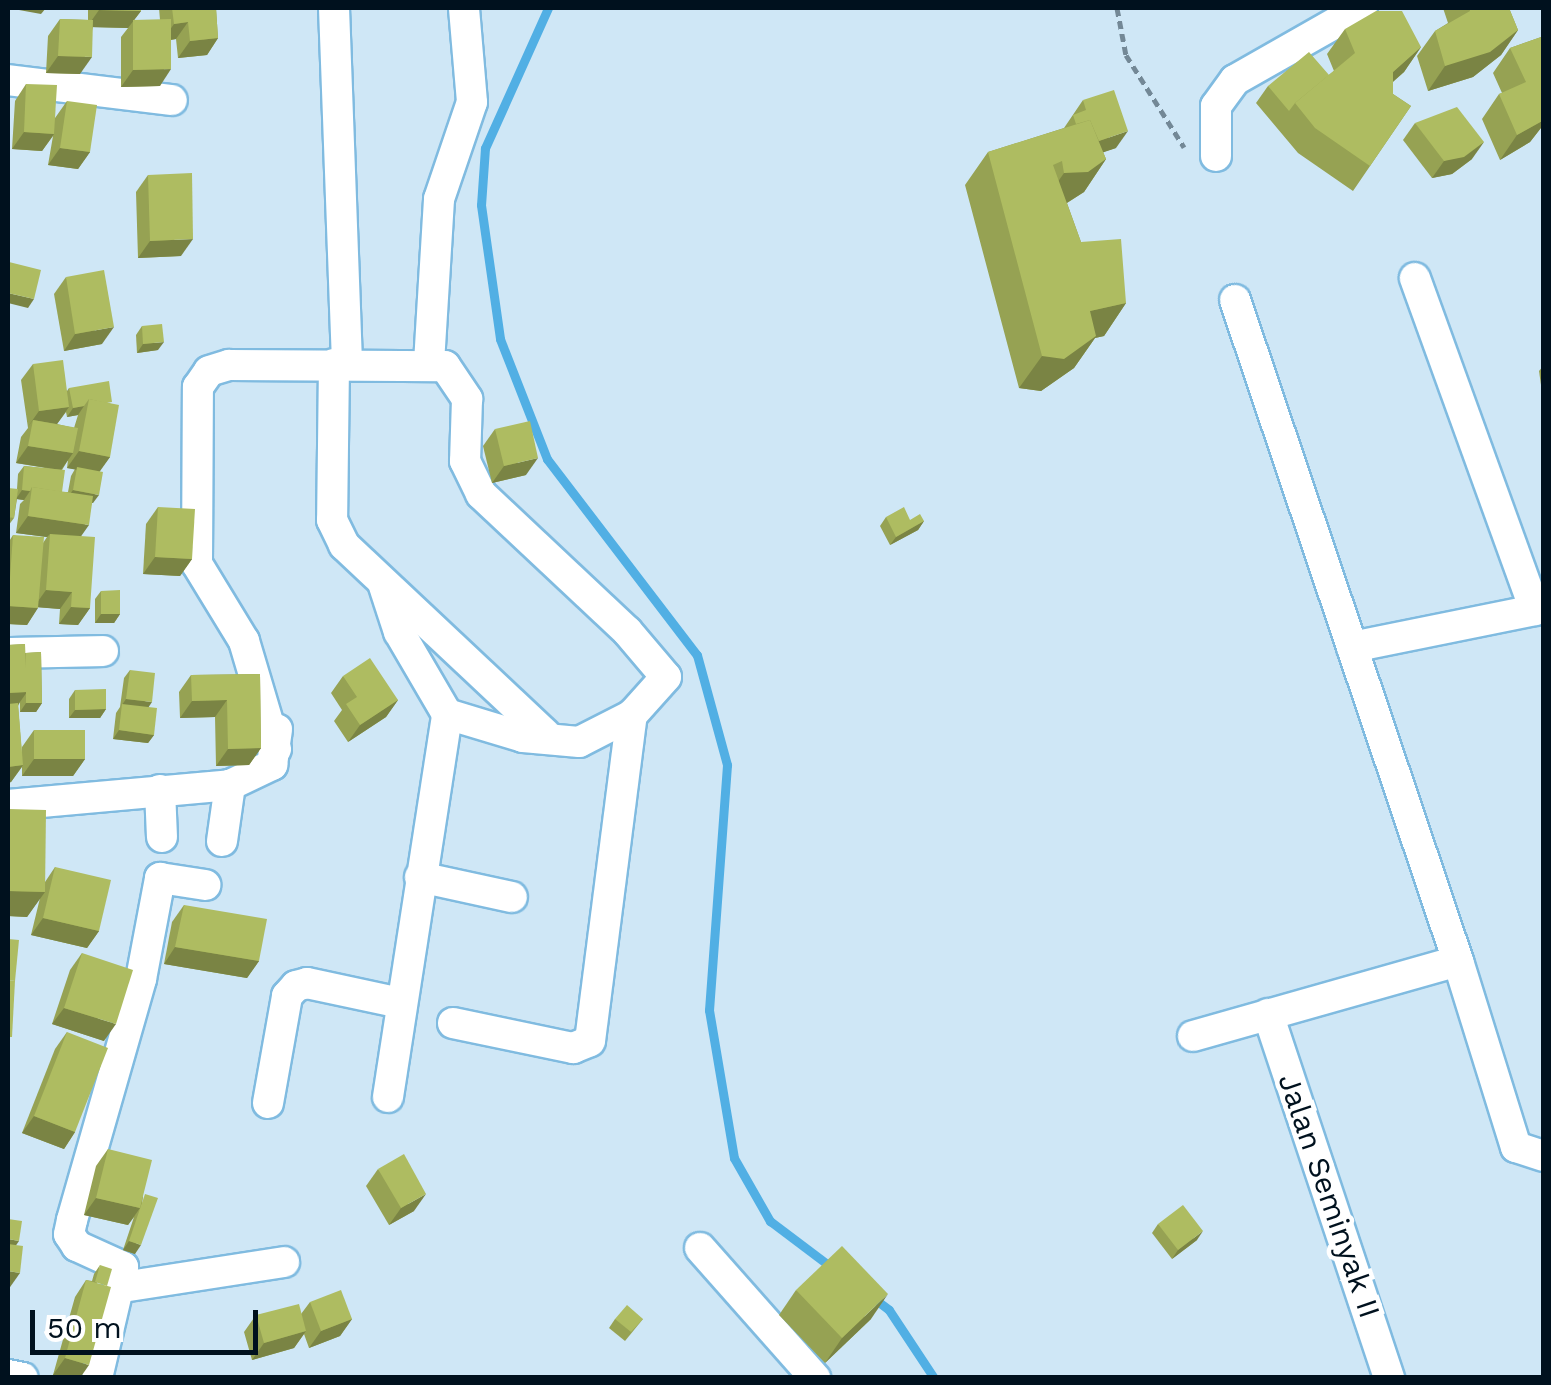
<!DOCTYPE html>
<html>
<head>
<meta charset="utf-8">
<style>
  body { margin:0 }
  #map { position:relative; width:1551px; height:1385px; overflow:hidden; background:#cfe7f6; font-family:"Work Sans",sans-serif }
  div>[style] { position:absolute }
  .stream>* { height:9px; margin:-4.5px; padding:0 4.5px; transform-origin:4.5px; border-radius:4.5px; background:#51afe4 }
  .path>* { height:5px; margin-top:-2.5px; transform-origin:0; background:repeating-linear-gradient(90deg,#738896 0 8px,transparent 0 13px) }
  .roads { filter:drop-shadow(2px 0 #80bbe0) drop-shadow(-2px 0 #80bbe0) drop-shadow(0 2px #80bbe0) drop-shadow(0 -2px #80bbe0) }
  .minor>* { height:30px; margin:-15px; padding:0 15px; transform-origin:15px; border-radius:15px; background:#fff }
  .wall>* { inset:0; background:#96a253 }
  .shaded-wall>* { inset:0; background:#7a8444 }
  .building>* { inset:0; background:#aebc61 }
  span { translate:-50% -50%; white-space:nowrap; text-align:center; line-height:1.15; -webkit-text-stroke:9px #fff; paint-order:stroke }
  .street-label { font-size:30px; color:#00111e }
  .frame { position:absolute; inset:0; border:10px solid #00111e; pointer-events:none }
  .scale { position:absolute; left:30px; top:1310px; width:228px; height:45px; box-sizing:border-box; border:5px solid #00111e; border-top:0; padding-left:12px; font-size:30px; line-height:35px; white-space:nowrap; color:#00111e; -webkit-text-stroke:8px #fff; paint-order:stroke }
</style>
</head>
<body>
<div id="map">
  <div class="stream">
    <div style="left:548px;top:8px;width:154px;rotate:114.2deg"></div>
    <div style="left:485px;top:148px;width:57px;rotate:94deg"></div>
    <div style="left:481px;top:205px;width:135px;rotate:81.9deg"></div>
    <div style="left:500px;top:339px;width:129px;rotate:68.6deg"></div>
    <div style="left:547px;top:459px;width:247px;rotate:52.6deg"></div>
    <div style="left:697px;top:655px;width:114px;rotate:74.7deg"></div>
    <div style="left:727px;top:765px;width:246px;rotate:94.2deg"></div>
    <div style="left:709px;top:1010px;width:150px;rotate:80.4deg"></div>
    <div style="left:734px;top:1158px;width:73px;rotate:60.3deg"></div>
    <div style="left:770px;top:1221px;width:76px;rotate:37deg"></div>
    <div style="left:872px;top:1297px;width:21px;rotate:37deg"></div>
    <div style="left:889px;top:1310px;width:82px;rotate:56.5deg"></div>
  </div>
  <div class="path">
    <div style="left:1117px;top:8px;width:48px;rotate:79.2deg"></div>
    <div style="left:1126px;top:55px;width:109px;rotate:57.8deg"></div>
  </div>
  <div class="roads">
    <div class="minor">
      <div style="left:334px;top:8px;width:356px;rotate:87.9deg"></div>
      <div style="left:8px;top:80px;width:165px;rotate:7deg"></div>
      <div style="left:1216px;top:156px;width:50px;rotate:-90deg"></div>
      <div style="left:1216px;top:106px;width:32px;rotate:-54deg"></div>
      <div style="left:1235px;top:80px;width:146px;rotate:-29.6deg"></div>
      <div style="left:1235px;top:300px;width:698px;rotate:71.36deg"></div>
      <div style="left:429px;top:363px;width:164px;rotate:-86.5deg"></div>
      <div style="left:439px;top:199px;width:102px;rotate:-71.2deg"></div>
      <div style="left:472px;top:102px;width:94px;rotate:-94.9deg"></div>
      <div style="left:334px;top:364px;width:156px;rotate:90.7deg"></div>
      <div style="left:332px;top:520px;width:28px;rotate:64deg"></div>
      <div style="left:344px;top:545px;width:276px;rotate:43.2deg"></div>
      <div style="left:1352px;top:647px;width:187px;rotate:-11.4deg"></div>
      <div style="left:1535px;top:610px;width:353px;rotate:-109.9deg"></div>
      <div style="left:8px;top:653px;width:95px;rotate:-1.2deg"></div>
      <div style="left:276px;top:749px;width:113px;rotate:-106.5deg"></div>
      <div style="left:244px;top:641px;width:90px;rotate:-121.4deg"></div>
      <div style="left:197px;top:564px;width:177px;rotate:-89.7deg"></div>
      <div style="left:198px;top:387px;width:19px;rotate:-55deg"></div>
      <div style="left:209px;top:371px;width:21px;rotate:-17deg"></div>
      <div style="left:229px;top:365px;width:216px;rotate:0.3deg"></div>
      <div style="left:445px;top:366px;width:40px;rotate:56deg"></div>
      <div style="left:467px;top:399px;width:62px;rotate:91.8deg"></div>
      <div style="left:465px;top:461px;width:37px;rotate:64deg"></div>
      <div style="left:481px;top:494px;width:200px;rotate:43.2deg"></div>
      <div style="left:627px;top:631px;width:60px;rotate:49.7deg"></div>
      <div style="left:666px;top:677px;width:51px;rotate:131.8deg"></div>
      <div style="left:632px;top:715px;width:59px;rotate:153deg"></div>
      <div style="left:579px;top:742px;width:56px;rotate:-174.9deg"></div>
      <div style="left:523px;top:737px;width:79px;rotate:-163.2deg"></div>
      <div style="left:447px;top:714px;width:95px;rotate:-120.3deg"></div>
      <div style="left:399px;top:632px;width:48px;rotate:-108.1deg"></div>
      <div style="left:160px;top:790px;width:47px;rotate:87.6deg"></div>
      <div style="left:8px;top:805px;width:223px;rotate:-5.1deg"></div>
      <div style="left:230px;top:785px;width:47px;rotate:-25.5deg"></div>
      <div style="left:272px;top:765px;width:36px;rotate:-82deg"></div>
      <div style="left:222px;top:841px;width:57px;rotate:-81.9deg"></div>
      <div style="left:420px;top:877px;width:94px;rotate:12.3deg"></div>
      <div style="left:1268px;top:1014px;width:384px;rotate:71.6deg"></div>
      <div style="left:453px;top:1023px;width:123px;rotate:11.8deg"></div>
      <div style="left:573px;top:1048px;width:18px;rotate:-22deg"></div>
      <div style="left:590px;top:1041px;width:329px;rotate:-82.7deg"></div>
      <div style="left:1193px;top:1036px;width:275px;rotate:-15.8deg"></div>
      <div style="left:1458px;top:961px;width:195px;rotate:72.7deg"></div>
      <div style="left:1516px;top:1147px;width:29px;rotate:18deg"></div>
      <div style="left:388px;top:1097px;width:388px;rotate:-81.2deg"></div>
      <div style="left:268px;top:1103px;width:109px;rotate:-79.9deg"></div>
      <div style="left:287px;top:996px;width:13px;rotate:-48deg"></div>
      <div style="left:296px;top:986px;width:11px;rotate:-15deg"></div>
      <div style="left:307px;top:983px;width:95px;rotate:12.1deg"></div>
      <div style="left:700px;top:1248px;width:174px;rotate:48.5deg"></div>
      <div style="left:123px;top:1287px;width:163px;rotate:-8.8deg"></div>
      <div style="left:8px;top:1375px;width:15px;rotate:11deg"></div>
      <div style="left:97px;top:1378px;width:114px;rotate:-76.8deg"></div>
      <div style="left:123px;top:1267px;width:51px;rotate:-155.5deg"></div>
      <div style="left:77px;top:1246px;width:14px;rotate:-124deg"></div>
      <div style="left:69px;top:1234px;width:14px;rotate:-78deg"></div>
      <div style="left:72px;top:1220px;width:251px;rotate:-74deg"></div>
      <div style="left:141px;top:979px;width:103px;rotate:-79.3deg"></div>
      <div style="left:160px;top:878px;width:46px;rotate:8.8deg"></div>
    </div>
  </div>
  <div class="wall">
    <div style="clip-path:polygon(88px 8px,141px 8px,141px 11px,134px 20px,160px 20px,159px 8px,216px 8px,218px 38px,207px 55px,178px 58px,176px 39px,171px 40px,160px 86px,121px 87px,121px 37px,128px 28px,93px 27px,80px 74px,46px 73px,48px 36px,60px 19px,88px 20px)"></div>
    <div style="clip-path:polygon(1443px 8px,1509px 8px,1518px 30px,1501px 55px,1473px 77px,1428px 91px,1417px 56px,1435px 31px,1448px 23px)"></div>
    <div style="clip-path:polygon(1345px 29px,1421px 47px,1404px 72px,1393px 82px,1393px 94px,1411px 106px,1353px 191px,1298px 153px,1256px 103px,1268px 86px,1329px 75px,1334px 71px,1327px 54px)"></div>
    <div style="clip-path:polygon(1544px 36px,1544px 124px,1530px 142px,1500px 160px,1482px 119px,1499px 94px,1502px 93px,1493px 73px,1510px 48px)"></div>
    <div style="clip-path:polygon(26px 84px,55px 118px,67px 101px,90px 152px,78px 169px,48px 165px,53px 136px,42px 151px,12px 149px,15px 101px)"></div>
    <div style="clip-path:polygon(1083px 100px,1116px 148px,1103px 152px,1106px 159px,1084px 192px,1067px 203px,1081px 242px,1126px 303px,1104px 336px,1095px 338px,1074px 368px,1041px 391px,1019px 388px,965px 185px,988px 152px,1064px 128px)"></div>
    <div style="clip-path:polygon(1415px 123px,1472px 159px,1452px 174px,1432px 178px,1403px 140px)"></div>
    <div style="clip-path:polygon(148px 175px,181px 256px,138px 258px,136px 192px)"></div>
    <div style="clip-path:polygon(66px 277px,102px 344px,64px 351px,54px 294px)"></div>
    <div style="clip-path:polygon(142px 326px,158px 350px,137px 353px,136px 335px)"></div>
    <div style="clip-path:polygon(evenodd,33px 364px,67px 391px,69px 388px,111px 404px,110px 457px,99px 471px,93px 503px,92px 503px,81px 536px,90px 608px,78px 625px,59px 624px,60px 609px,38px 607px,27px 625px,8px 624px,8px 543px,13px 535px,43px 543px,47px 537px,16px 533px,20px 504px,24px 500px,17px 499px,14px 518px,8px 526px,17px 489px,18px 474px,24px 466px,51px 469px,16px 463px,21px 437px,28px 428px,21px 380px,33px 364px,66px 412px,67px 417px,78px 415px,74px 428px,57px 424px,66px 412px,33px 364px,68px 460px,67px 468px,75px 469px,71px 476px,68px 492px,62px 492px,62px 470px,68px 460px)"></div>
    <div style="clip-path:polygon(1544px 365px,1544px 406px,1539px 371px)"></div>
    <div style="clip-path:polygon(495px 429px,526px 475px,492px 483px,483px 446px)"></div>
    <div style="clip-path:polygon(158px 507px,192px 559px,180px 576px,143px 574px,146px 524px)"></div>
    <div style="clip-path:polygon(886px 517px,910px 520px,924px 521px,918px 530px,890px 545px,880px 526px)"></div>
    <div style="clip-path:polygon(101px 591px,120px 614px,114px 623px,95px 623px,95px 599px)"></div>
    <div style="clip-path:polygon(25px 644px,25px 653px,41px 652px,42px 703px,36px 712px,20px 712px,20px 702px,18px 706px,22px 756px,22px 747px,34px 730px,85px 730px,85px 759px,73px 776px,22px 776px,22px 767px,11px 782px,8px 783px,8px 645px)"></div>
    <div style="clip-path:polygon(130px 670px,148px 707px,154px 735px,148px 743px,113px 739px,116px 713px,120px 707px,124px 678px)"></div>
    <div style="clip-path:polygon(260px 674px,261px 748px,249px 765px,216px 766px,215px 717px,180px 718px,179px 692px,191px 675px)"></div>
    <div style="clip-path:polygon(343px 676px,398px 700px,386px 717px,348px 742px,334px 721px,342px 710px,331px 693px)"></div>
    <div style="clip-path:polygon(75px 690px,106px 709px,100px 718px,69px 718px,69px 699px)"></div>
    <div style="clip-path:polygon(8px 809px,45px 882px,55px 867px,99px 931px,87px 948px,31px 935px,40px 898px,27px 917px,8px 916px)"></div>
    <div style="clip-path:polygon(184px 905px,259px 961px,247px 978px,164px 964px,172px 922px)"></div>
    <div style="clip-path:polygon(82px 953px,104px 1041px,52px 1024px,70px 970px)"></div>
    <div style="clip-path:polygon(67px 1032px,75px 1132px,64px 1149px,22px 1133px,55px 1049px)"></div>
    <div style="clip-path:polygon(108px 1149px,143px 1197px,135px 1254px,123px 1250px,134px 1217px,128px 1225px,84px 1215px,96px 1166px)"></div>
    <div style="clip-path:polygon(378px 1169px,414px 1211px,389px 1225px,366px 1186px)"></div>
    <div style="clip-path:polygon(1158px 1224px,1197px 1240px,1172px 1259px,1152px 1233px)"></div>
    <div style="clip-path:polygon(100px 1265px,80px 1378px,62px 1378px,53px 1375px,75px 1297px,86px 1280px,92px 1281px,94px 1274px)"></div>
    <div style="clip-path:polygon(796px 1290px,871px 1319px,825px 1363px,779px 1315px)"></div>
    <div style="clip-path:polygon(310px 1302px,352px 1319px,340px 1336px,309px 1348px,304px 1334px,294px 1348px,252px 1360px,244px 1332px,256px 1315px,301px 1314px)"></div>
    <div style="clip-path:polygon(615px 1319px,643px 1319px,625px 1341px,609px 1328px)"></div>
  </div>
  <div class="shaded-wall">
    <div style="clip-path:polygon(8px 8px,46px 8px,41px 14px)"></div>
    <div style="clip-path:polygon(99px 10px,141px 11px,128px 28px,87px 27px)"></div>
    <div style="clip-path:polygon(188px 22px,176px 39px,162px 41px,174px 24px)"></div>
    <div style="clip-path:polygon(1518px 30px,1501px 55px,1473px 77px,1428px 91px,1445px 66px)"></div>
    <div style="clip-path:polygon(218px 38px,207px 55px,178px 58px,190px 41px)"></div>
    <div style="clip-path:polygon(1421px 47px,1404px 72px,1375px 97px,1393px 72px)"></div>
    <div style="clip-path:polygon(58px 56px,92px 57px,80px 74px,46px 73px)"></div>
    <div style="clip-path:polygon(171px 69px,160px 86px,121px 87px,133px 70px)"></div>
    <div style="clip-path:polygon(1544px 120px,1544px 124px,1530px 142px,1500px 160px,1517px 135px)"></div>
    <div style="clip-path:polygon(1128px 131px,1116px 148px,1081px 160px,1093px 143px)"></div>
    <div style="clip-path:polygon(24px 132px,54px 134px,42px 151px,12px 149px)"></div>
    <div style="clip-path:polygon(1484px 142px,1472px 159px,1452px 174px,1432px 178px,1444px 161px)"></div>
    <div style="clip-path:polygon(60px 148px,90px 152px,78px 169px,48px 165px)"></div>
    <div style="clip-path:polygon(1106px 159px,1084px 192px,1065px 204px,1041px 206px,1064px 173px)"></div>
    <div style="clip-path:polygon(193px 239px,181px 256px,138px 258px,150px 241px)"></div>
    <div style="clip-path:polygon(8px 293px,34px 299px,28px 308px,8px 303px)"></div>
    <div style="clip-path:polygon(1126px 303px,1104px 336px,1095px 338px,1074px 368px,1041px 391px,1019px 388px,1042px 356px,1090px 311px)"></div>
    <div style="clip-path:polygon(114px 327px,102px 344px,64px 351px,75px 334px)"></div>
    <div style="clip-path:polygon(164px 342px,158px 350px,137px 353px,143px 344px)"></div>
    <div style="clip-path:polygon(84px 406px,78px 415px,67px 417px,73px 408px)"></div>
    <div style="clip-path:polygon(69px 407px,57px 424px,33px 420px,27px 428px,39px 411px)"></div>
    <div style="clip-path:polygon(28px 446px,73px 453px,61px 470px,16px 463px)"></div>
    <div style="clip-path:polygon(79px 451px,110px 457px,98px 474px,67px 468px)"></div>
    <div style="clip-path:polygon(538px 458px,526px 475px,492px 483px,504px 466px)"></div>
    <div style="clip-path:polygon(22px 490px,30px 491px,24px 500px,16px 499px)"></div>
    <div style="clip-path:polygon(73px 490px,99px 495px,93px 503px,67px 498px)"></div>
    <div style="clip-path:polygon(28px 516px,89px 525px,77px 542px,50px 534px,47px 537px,16px 533px)"></div>
    <div style="clip-path:polygon(924px 521px,918px 530px,890px 545px,896px 537px)"></div>
    <div style="clip-path:polygon(155px 557px,192px 559px,180px 576px,143px 574px)"></div>
    <div style="clip-path:polygon(46px 590px,72px 592px,60px 609px,34px 607px)"></div>
    <div style="clip-path:polygon(8px 606px,38px 608px,27px 625px,8px 624px)"></div>
    <div style="clip-path:polygon(71px 607px,90px 608px,78px 625px,59px 624px)"></div>
    <div style="clip-path:polygon(101px 614px,120px 614px,114px 623px,95px 623px)"></div>
    <div style="clip-path:polygon(27px 692px,15px 709px,8px 710px,8px 693px)"></div>
    <div style="clip-path:polygon(126px 699px,152px 702px,146px 711px,122px 705px)"></div>
    <div style="clip-path:polygon(227px 700px,215px 717px,180px 718px,192px 701px)"></div>
    <div style="clip-path:polygon(398px 700px,386px 717px,348px 742px,360px 725px)"></div>
    <div style="clip-path:polygon(26px 703px,42px 703px,36px 712px,20px 712px)"></div>
    <div style="clip-path:polygon(106px 709px,100px 718px,69px 718px,75px 710px)"></div>
    <div style="clip-path:polygon(119px 730px,154px 735px,148px 743px,113px 739px)"></div>
    <div style="clip-path:polygon(261px 748px,249px 765px,216px 766px,228px 749px)"></div>
    <div style="clip-path:polygon(34px 759px,85px 759px,73px 776px,22px 776px)"></div>
    <div style="clip-path:polygon(23px 765px,11px 782px,8px 783px,8px 767px)"></div>
    <div style="clip-path:polygon(8px 891px,45px 892px,27px 917px,8px 916px)"></div>
    <div style="clip-path:polygon(43px 918px,99px 931px,87px 948px,31px 935px)"></div>
    <div style="clip-path:polygon(175px 947px,259px 961px,247px 978px,164px 964px)"></div>
    <div style="clip-path:polygon(64px 1008px,116px 1024px,104px 1041px,52px 1024px)"></div>
    <div style="clip-path:polygon(34px 1116px,75px 1132px,64px 1149px,22px 1133px)"></div>
    <div style="clip-path:polygon(426px 1194px,414px 1211px,389px 1225px,401px 1208px)"></div>
    <div style="clip-path:polygon(96px 1198px,140px 1208px,128px 1225px,84px 1215px)"></div>
    <div style="clip-path:polygon(1203px 1231px,1197px 1240px,1172px 1259px,1178px 1250px)"></div>
    <div style="clip-path:polygon(8px 1239px,19px 1241px,8px 1257px)"></div>
    <div style="clip-path:polygon(129px 1241px,141px 1245px,135px 1254px,123px 1250px)"></div>
    <div style="clip-path:polygon(8px 1271px,20px 1273px,8px 1290px)"></div>
    <div style="clip-path:polygon(888px 1294px,871px 1319px,825px 1363px,842px 1338px)"></div>
    <div style="clip-path:polygon(352px 1319px,340px 1336px,309px 1348px,321px 1331px)"></div>
    <div style="clip-path:polygon(306px 1331px,294px 1348px,252px 1360px,264px 1343px)"></div>
    <div style="clip-path:polygon(65px 1358px,89px 1365px,80px 1378px,62px 1378px,53px 1375px)"></div>
  </div>
  <div class="building">
    <div style="clip-path:polygon(99px 8px,141px 8px,141px 11px,99px 10px)"></div>
    <div style="clip-path:polygon(172px 8px,216px 8px,218px 38px,190px 41px,188px 22px,174px 24px)"></div>
    <div style="clip-path:polygon(1469px 8px,1509px 8px,1518px 30px,1490px 52px,1445px 66px,1435px 31px,1470px 11px)"></div>
    <div style="clip-path:polygon(1376px 11px,1402px 11px,1421px 47px,1393px 72px,1393px 94px,1411px 106px,1370px 166px,1315px 128px,1295px 103px,1355px 53px,1345px 29px)"></div>
    <div style="clip-path:polygon(60px 19px,93px 20px,92px 57px,58px 56px)"></div>
    <div style="clip-path:polygon(171px 19px,171px 69px,133px 70px,133px 20px)"></div>
    <div style="clip-path:polygon(1544px 36px,1544px 120px,1517px 135px,1499px 94px,1526px 82px,1510px 48px)"></div>
    <div style="clip-path:polygon(1309px 52px,1329px 75px,1295px 103px,1289px 111px,1268px 86px)"></div>
    <div style="clip-path:polygon(26px 84px,57px 85px,54px 134px,24px 132px)"></div>
    <div style="clip-path:polygon(1114px 90px,1128px 131px,1099px 141px,1090px 120px,1076px 124px,1073px 115px,1086px 110px,1083px 100px)"></div>
    <div style="clip-path:polygon(67px 101px,97px 105px,90px 152px,60px 148px)"></div>
    <div style="clip-path:polygon(1457px 107px,1484px 142px,1464px 157px,1444px 161px,1415px 123px)"></div>
    <div style="clip-path:polygon(1090px 120px,1106px 159px,1088px 172px,1064px 173px,1062px 161px,1053px 165px,1081px 242px,1121px 239px,1126px 303px,1090px 311px,1096px 336px,1064px 359px,1042px 356px,988px 152px)"></div>
    <div style="clip-path:polygon(192px 173px,193px 239px,150px 241px,148px 175px)"></div>
    <div style="clip-path:polygon(9px 262px,41px 270px,34px 299px,8px 293px)"></div>
    <div style="clip-path:polygon(104px 270px,114px 327px,75px 334px,66px 277px)"></div>
    <div style="clip-path:polygon(162px 324px,164px 342px,143px 344px,142px 326px)"></div>
    <div style="clip-path:polygon(63px 360px,69px 407px,39px 411px,33px 364px)"></div>
    <div style="clip-path:polygon(109px 381px,112px 402px,106px 403px,89px 399px,84px 406px,73px 408px,69px 388px)"></div>
    <div style="clip-path:polygon(89px 399px,119px 405px,110px 457px,79px 451px)"></div>
    <div style="clip-path:polygon(33px 420px,78px 428px,73px 453px,28px 446px)"></div>
    <div style="clip-path:polygon(530px 421px,538px 458px,504px 466px,495px 429px)"></div>
    <div style="clip-path:polygon(8px 433px,10px 434px,8px 467px)"></div>
    <div style="clip-path:polygon(24px 466px,65px 470px,62px 492px,32px 487px,30px 491px,22px 490px)"></div>
    <div style="clip-path:polygon(77px 467px,103px 472px,99px 495px,73px 490px)"></div>
    <div style="clip-path:polygon(32px 487px,93px 496px,89px 525px,28px 516px)"></div>
    <div style="clip-path:polygon(8px 488px,18px 489px,14px 518px,8px 517px)"></div>
    <div style="clip-path:polygon(158px 507px,195px 509px,192px 559px,155px 557px)"></div>
    <div style="clip-path:polygon(904px 507px,910px 520px,920px 514px,924px 521px,896px 537px,886px 517px)"></div>
    <div style="clip-path:polygon(50px 534px,95px 537px,90px 608px,71px 607px,72px 592px,46px 590px)"></div>
    <div style="clip-path:polygon(13px 535px,44px 537px,38px 608px,8px 606px)"></div>
    <div style="clip-path:polygon(120px 590px,120px 614px,101px 614px,101px 591px)"></div>
    <div style="clip-path:polygon(25px 644px,27px 692px,8px 693px,8px 645px)"></div>
    <div style="clip-path:polygon(41px 652px,42px 703px,26px 703px,26px 653px)"></div>
    <div style="clip-path:polygon(370px 658px,398px 700px,360px 725px,346px 704px,357px 697px,343px 676px)"></div>
    <div style="clip-path:polygon(130px 670px,155px 673px,152px 702px,126px 699px)"></div>
    <div style="clip-path:polygon(260px 674px,261px 748px,228px 749px,227px 700px,192px 701px,191px 675px)"></div>
    <div style="clip-path:polygon(106px 689px,106px 709px,75px 710px,75px 690px)"></div>
    <div style="clip-path:polygon(18px 703px,23px 765px,8px 767px,8px 704px)"></div>
    <div style="clip-path:polygon(122px 704px,157px 708px,154px 735px,119px 730px)"></div>
    <div style="clip-path:polygon(34px 730px,85px 730px,85px 759px,34px 759px)"></div>
    <div style="clip-path:polygon(8px 809px,46px 810px,45px 892px,8px 891px)"></div>
    <div style="clip-path:polygon(55px 867px,111px 880px,99px 931px,43px 918px)"></div>
    <div style="clip-path:polygon(184px 905px,267px 919px,259px 961px,175px 947px)"></div>
    <div style="clip-path:polygon(8px 939px,19px 940px,15px 981px,8px 980px)"></div>
    <div style="clip-path:polygon(82px 953px,133px 970px,116px 1024px,64px 1008px)"></div>
    <div style="clip-path:polygon(8px 980px,15px 981px,12px 1037px,8px 1037px)"></div>
    <div style="clip-path:polygon(67px 1032px,108px 1048px,75px 1132px,34px 1116px)"></div>
    <div style="clip-path:polygon(108px 1149px,152px 1160px,140px 1208px,96px 1198px)"></div>
    <div style="clip-path:polygon(404px 1154px,426px 1194px,401px 1208px,378px 1169px)"></div>
    <div style="clip-path:polygon(145px 1194px,158px 1198px,141px 1245px,129px 1241px)"></div>
    <div style="clip-path:polygon(1183px 1205px,1203px 1231px,1178px 1250px,1158px 1224px)"></div>
    <div style="clip-path:polygon(8px 1219px,22px 1221px,19px 1241px,8px 1239px)"></div>
    <div style="clip-path:polygon(8px 1244px,23px 1246px,20px 1273px,8px 1271px)"></div>
    <div style="clip-path:polygon(842px 1246px,888px 1294px,842px 1338px,796px 1290px)"></div>
    <div style="clip-path:polygon(100px 1265px,112px 1269px,107px 1286px,95px 1282px)"></div>
    <div style="clip-path:polygon(86px 1280px,111px 1287px,89px 1365px,65px 1358px)"></div>
    <div style="clip-path:polygon(341px 1290px,352px 1319px,321px 1331px,310px 1302px)"></div>
    <div style="clip-path:polygon(299px 1304px,306px 1331px,264px 1343px,256px 1315px)"></div>
    <div style="clip-path:polygon(627px 1305px,643px 1319px,631px 1332px,615px 1319px)"></div>
  </div>
  <div class="street-label">
    <span style="left:1329px;top:1196px;rotate:71deg">Jalan Seminyak II</span>
  </div>
  <div class="frame"></div>
  <div class="scale">50 m</div>
</div>
</body>
</html>
